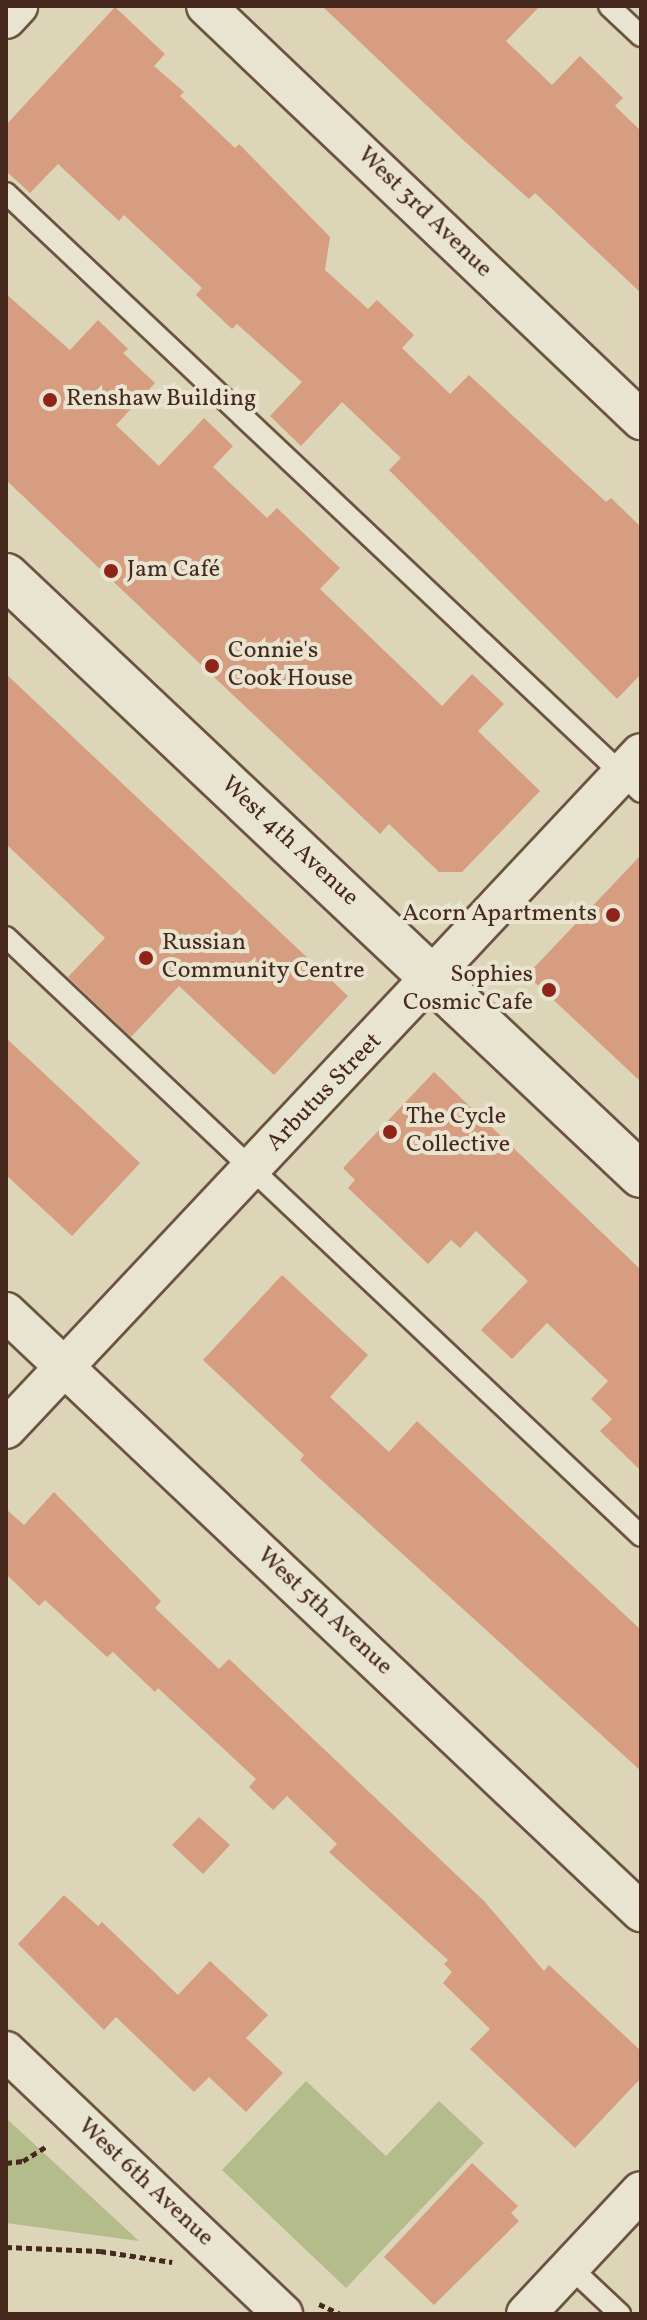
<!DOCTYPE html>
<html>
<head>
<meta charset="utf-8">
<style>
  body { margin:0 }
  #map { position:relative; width:647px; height:2320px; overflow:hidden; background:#ddd5b7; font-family:Vollkorn,serif }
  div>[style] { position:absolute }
  .green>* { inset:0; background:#b5bc8b }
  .building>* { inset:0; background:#d69d81 }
  .path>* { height:5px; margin-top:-2.5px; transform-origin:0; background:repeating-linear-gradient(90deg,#47281c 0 6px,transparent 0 10px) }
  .roads { filter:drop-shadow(2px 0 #6c5343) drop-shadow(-2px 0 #6c5343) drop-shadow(0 2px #6c5343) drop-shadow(0 -2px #6c5343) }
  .lane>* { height:20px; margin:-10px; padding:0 10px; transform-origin:10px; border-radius:10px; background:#e9e4d0 }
  .street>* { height:38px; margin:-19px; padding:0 19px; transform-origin:19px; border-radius:19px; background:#e9e4d0 }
  .secondary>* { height:44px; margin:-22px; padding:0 22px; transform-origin:22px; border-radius:22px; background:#e9e4d0 }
  .dots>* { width:22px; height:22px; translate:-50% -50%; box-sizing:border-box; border:4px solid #e9e4d0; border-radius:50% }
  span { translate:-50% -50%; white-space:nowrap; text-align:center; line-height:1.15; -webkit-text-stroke:8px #e9e4d0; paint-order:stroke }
  .street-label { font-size:24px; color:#47281c }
  .poi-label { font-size:24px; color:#47281c }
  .left { translate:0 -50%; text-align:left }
  .right { translate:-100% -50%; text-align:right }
  .frame { position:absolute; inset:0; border:8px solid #47281c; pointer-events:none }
</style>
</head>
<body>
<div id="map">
  <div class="green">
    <div style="clip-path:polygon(306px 2081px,386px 2156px,439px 2101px,484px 2143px,346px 2288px,222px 2170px)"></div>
    <div style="clip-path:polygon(6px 2118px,139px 2241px,6px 2223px)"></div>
  </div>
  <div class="building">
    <div style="clip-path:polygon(322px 6px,540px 6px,506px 41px,552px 85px,580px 56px,623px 98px,615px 106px,641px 131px,641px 293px,535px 193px,529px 199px,461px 138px)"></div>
    <div style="clip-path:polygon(115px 7px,165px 54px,154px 66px,184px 92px,180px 96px,235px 148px,239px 144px,330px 237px,325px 270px,368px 309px,377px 300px,414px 335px,402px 348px,450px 394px,469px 375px,606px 502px,611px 498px,641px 527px,641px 674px,617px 699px,389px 470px,401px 458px,342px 402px,301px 446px,270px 416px,302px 382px,237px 324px,232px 329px,196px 295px,202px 288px,124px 215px,119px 221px,58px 164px,30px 193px,6px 171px,6px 125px)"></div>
    <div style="clip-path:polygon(6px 294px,70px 350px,98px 320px,128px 349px,123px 353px,155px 383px,116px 425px,159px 466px,204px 418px,233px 446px,213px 467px,267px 518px,277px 508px,340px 568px,320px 589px,442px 706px,472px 674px,504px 704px,478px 731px,540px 791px,462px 872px,439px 872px,389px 824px,380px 834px,6px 480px)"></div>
    <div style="clip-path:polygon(6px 674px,348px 996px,274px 1075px,179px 986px,131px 1037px,68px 977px,105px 938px,6px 844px)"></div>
    <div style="clip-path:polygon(641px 855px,641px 1082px,527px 975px)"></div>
    <div style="clip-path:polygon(6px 1038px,140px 1163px,72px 1236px,6px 1175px)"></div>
    <div style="clip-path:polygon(434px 1072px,641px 1270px,641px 1471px,600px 1431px,612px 1419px,591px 1399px,608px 1381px,547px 1323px,512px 1359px,481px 1330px,528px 1281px,476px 1231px,460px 1248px,451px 1240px,428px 1264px,348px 1188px,355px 1180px,343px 1168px)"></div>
    <div style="clip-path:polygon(282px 1275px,368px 1355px,330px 1397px,389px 1452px,417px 1421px,641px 1630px,641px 1771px,318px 1477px,300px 1460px,304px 1455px,203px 1360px)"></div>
    <div style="clip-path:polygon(54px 1492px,161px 1601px,155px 1608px,219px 1669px,229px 1659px,484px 1901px,544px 1971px,549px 1965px,641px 2051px,641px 2078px,575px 2148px,470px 2049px,490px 2029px,443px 1983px,452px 1972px,444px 1964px,448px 1960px,329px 1852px,337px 1844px,287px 1796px,273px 1810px,249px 1787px,256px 1779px,158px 1688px,155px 1692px,113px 1652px,107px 1657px,45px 1600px,39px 1606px,6px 1574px,6px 1509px,24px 1525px)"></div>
    <div style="clip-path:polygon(199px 1817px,230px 1845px,203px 1874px,172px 1845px)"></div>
    <div style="clip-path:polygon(64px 1895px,98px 1926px,102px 1922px,178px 1995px,210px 1961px,268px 2015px,246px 2038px,283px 2073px,246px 2112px,209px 2077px,194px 2092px,116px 2017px,104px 2030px,18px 1944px)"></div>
    <div style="clip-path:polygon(472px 2163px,518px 2206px,511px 2213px,519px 2221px,434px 2305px,384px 2257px)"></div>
  </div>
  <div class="path">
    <div style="left:6px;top:2163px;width:17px;rotate:-7deg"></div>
    <div style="left:23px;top:2161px;width:28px;rotate:-32deg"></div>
    <div style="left:6px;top:2247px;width:94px;rotate:2.4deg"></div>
    <div style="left:100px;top:2251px;width:73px;rotate:8.7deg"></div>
    <div style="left:319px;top:2304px;width:23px;rotate:25deg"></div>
  </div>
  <div class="roads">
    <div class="lane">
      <div style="left:609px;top:6px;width:44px;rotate:43.2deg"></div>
      <div style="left:6px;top:193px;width:873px;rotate:43.33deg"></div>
      <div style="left:6px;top:937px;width:873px;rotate:43.33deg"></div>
      <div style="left:570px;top:2267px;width:69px;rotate:43.2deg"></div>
    </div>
    <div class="street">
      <div style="left:206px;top:6px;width:601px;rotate:43.58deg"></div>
      <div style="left:6px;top:19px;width:18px;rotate:-47deg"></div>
      <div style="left:6px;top:1312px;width:874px;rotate:43.38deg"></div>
      <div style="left:6px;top:1429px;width:927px;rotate:-46.79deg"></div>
      <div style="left:6px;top:2051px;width:382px;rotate:43.5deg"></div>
      <div style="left:526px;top:2314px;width:168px;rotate:-46.9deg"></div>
    </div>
    <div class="secondary">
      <div style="left:6px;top:576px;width:873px;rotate:43.33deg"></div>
    </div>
  </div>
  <div class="dots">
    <div style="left:50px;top:400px;background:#8f2418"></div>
    <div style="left:111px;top:571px;background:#8f2418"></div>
    <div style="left:212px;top:666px;background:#8f2418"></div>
    <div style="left:613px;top:915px;background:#8f2418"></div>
    <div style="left:146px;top:958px;background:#8f2418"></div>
    <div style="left:549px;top:990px;background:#8f2418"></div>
    <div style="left:390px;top:1132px;background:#8f2418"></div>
  </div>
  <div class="street-label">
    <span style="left:424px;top:213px;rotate:44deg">West 3rd Avenue</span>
    <span style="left:289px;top:842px;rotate:43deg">West 4th Avenue</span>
    <span style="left:325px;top:1093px;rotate:-46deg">Arbutus Street</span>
    <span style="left:324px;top:1612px;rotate:43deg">West 5th Avenue</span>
    <span style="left:145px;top:2183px;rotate:43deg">West 6th Avenue</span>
  </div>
  <div class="poi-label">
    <span class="left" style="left:66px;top:400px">Renshaw Building</span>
    <span class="left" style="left:127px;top:571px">Jam Café</span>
    <span class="left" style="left:228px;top:666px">Connie's<br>Cook House</span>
    <span class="right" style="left:597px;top:915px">Acorn Apartments</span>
    <span class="left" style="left:162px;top:958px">Russian<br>Community Centre</span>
    <span class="right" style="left:533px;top:990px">Sophies<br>Cosmic Cafe</span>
    <span class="left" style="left:406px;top:1132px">The Cycle<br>Collective</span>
  </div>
  <div class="frame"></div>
</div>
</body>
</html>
